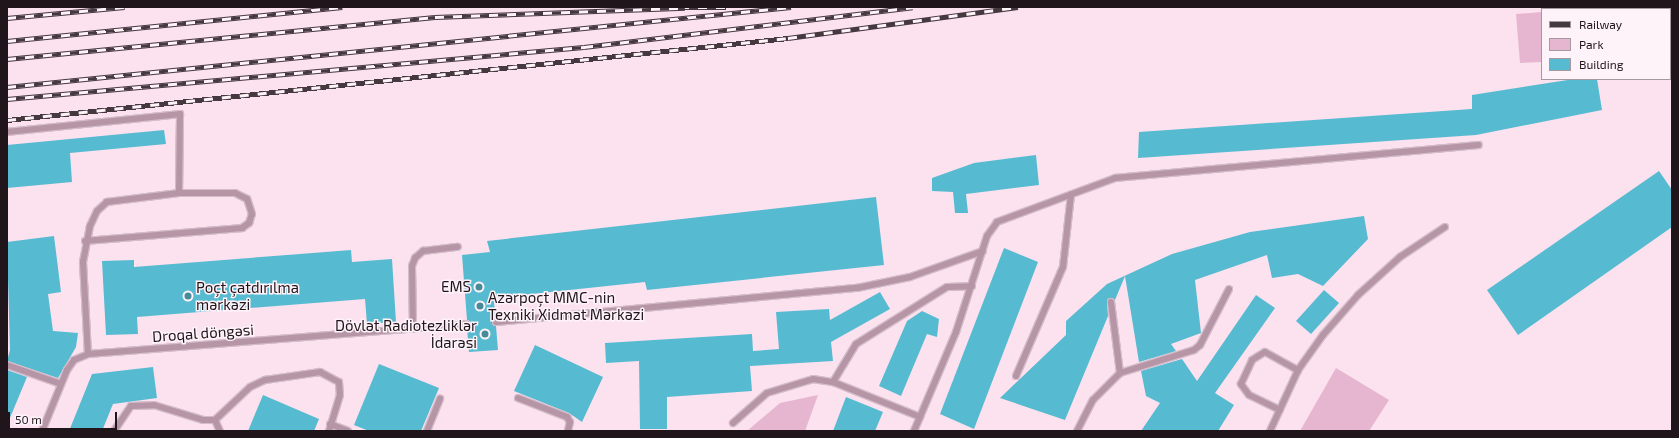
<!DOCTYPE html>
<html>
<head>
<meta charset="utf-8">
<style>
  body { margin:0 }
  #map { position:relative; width:1679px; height:438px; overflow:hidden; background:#fce1ef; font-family:"Exo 2",sans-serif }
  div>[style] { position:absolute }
  .green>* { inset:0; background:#e6b6d0 }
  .building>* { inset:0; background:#56bbd1 }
  .roads { filter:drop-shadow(1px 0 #d4bcc9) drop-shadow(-1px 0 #d4bcc9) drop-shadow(0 1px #d4bcc9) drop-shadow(0 -1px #d4bcc9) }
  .service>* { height:6px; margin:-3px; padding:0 3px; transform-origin:3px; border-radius:3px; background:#b595a6 }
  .rail>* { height:4.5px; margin-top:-2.25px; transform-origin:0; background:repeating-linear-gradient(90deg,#fef3f9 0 9px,#45383f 0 18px); box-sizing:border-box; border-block:1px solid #45383f }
  .dots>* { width:11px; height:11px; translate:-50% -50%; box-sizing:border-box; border:2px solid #fef3f9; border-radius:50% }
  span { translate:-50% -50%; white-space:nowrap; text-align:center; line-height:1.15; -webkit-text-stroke:3px #fef3f9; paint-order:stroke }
  .poi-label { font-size:15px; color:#1f151a }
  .left { translate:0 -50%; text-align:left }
  .right { translate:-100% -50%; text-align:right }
  .street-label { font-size:15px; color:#1f151a }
  .frame { position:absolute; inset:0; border:8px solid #1f151a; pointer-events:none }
  .legend { position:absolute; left:1541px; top:8px; width:130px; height:72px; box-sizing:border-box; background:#fef3f9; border:1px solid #a59aa0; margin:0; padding:5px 7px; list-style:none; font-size:12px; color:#1f151a }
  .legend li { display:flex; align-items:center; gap:8px; height:20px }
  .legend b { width:20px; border:1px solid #a59aa0 }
  .scale { position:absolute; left:8px; top:412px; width:109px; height:18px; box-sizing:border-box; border:2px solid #1f151a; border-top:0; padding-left:5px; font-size:12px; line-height:14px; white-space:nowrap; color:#1f151a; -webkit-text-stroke:3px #fef3f9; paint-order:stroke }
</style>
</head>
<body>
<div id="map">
  <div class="green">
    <div style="clip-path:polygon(1542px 12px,1542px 62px,1520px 63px,1516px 14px)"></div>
    <div style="clip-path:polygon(1336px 368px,1389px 400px,1369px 431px,1300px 431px)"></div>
    <div style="clip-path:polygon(818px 395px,805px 431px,747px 431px,780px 403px)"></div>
  </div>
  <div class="building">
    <div style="clip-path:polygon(1574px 79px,1597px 79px,1602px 110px,1476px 135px,1138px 158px,1139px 132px,1472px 109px,1472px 95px)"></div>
    <div style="clip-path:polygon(164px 130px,166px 144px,70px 153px,72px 182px,7px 188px,7px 145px)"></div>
    <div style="clip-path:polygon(1036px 155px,1039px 185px,966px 194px,968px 213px,955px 213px,953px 192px,932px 191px,932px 178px,974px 163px)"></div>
    <div style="clip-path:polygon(1659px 171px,1672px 190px,1672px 227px,1518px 335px,1487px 290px)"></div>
    <div style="clip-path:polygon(876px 197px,884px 265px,647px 290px,645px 282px,494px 298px,495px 318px,492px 322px,496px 326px,498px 350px,469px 352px,467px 328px,471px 324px,467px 320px,462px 255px,490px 252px,487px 241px)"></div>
    <div style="clip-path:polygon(1364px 216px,1368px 239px,1323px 286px,1298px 274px,1272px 278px,1267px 255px,1195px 280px,1201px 333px,1171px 344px,1176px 351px,1139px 362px,1125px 276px,1115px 300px,1107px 301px,1108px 316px,1065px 420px,1000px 398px,1066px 335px,1066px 321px,1107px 284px,1172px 254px,1250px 232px)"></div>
    <div style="clip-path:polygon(54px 236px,61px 292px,48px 294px,53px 331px,78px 333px,76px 347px,58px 378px,7px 361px,10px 350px,7px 242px)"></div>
    <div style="clip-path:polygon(1004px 248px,1038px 262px,974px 429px,940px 414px)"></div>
    <div style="clip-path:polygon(351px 250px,352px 262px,392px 259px,396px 322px,367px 324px,365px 299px,137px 317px,138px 334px,106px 335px,102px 261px,134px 260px,134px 267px)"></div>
    <div style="clip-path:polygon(1324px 290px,1339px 303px,1311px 334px,1296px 321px)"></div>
    <div style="clip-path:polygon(880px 292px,890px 309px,831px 342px,833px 361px,750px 366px,752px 391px,667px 397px,667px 429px,640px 429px,639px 361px,606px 363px,605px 343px,752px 334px,753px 351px,779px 349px,776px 312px,829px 309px,830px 320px)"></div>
    <div style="clip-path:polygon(1256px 295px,1275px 308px,1215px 393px,1234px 405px,1218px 431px,1141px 431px,1160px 403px,1146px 396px,1141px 371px,1182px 359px,1197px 381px)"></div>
    <div style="clip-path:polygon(922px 311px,939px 319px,937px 337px,927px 334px,901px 396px,879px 386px,907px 321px)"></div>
    <div style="clip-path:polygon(535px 345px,603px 377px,582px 422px,569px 413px,514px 391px)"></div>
    <div style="clip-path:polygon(379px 364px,439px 388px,421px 431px,369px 431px,354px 425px)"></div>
    <div style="clip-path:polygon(153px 367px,157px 398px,113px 404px,102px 431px,69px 431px,92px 374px)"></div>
    <div style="clip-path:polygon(7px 370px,27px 377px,7px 425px)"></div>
    <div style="clip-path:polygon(263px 395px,319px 419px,314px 431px,248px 431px)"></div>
    <div style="clip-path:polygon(846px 397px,883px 412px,875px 431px,833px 431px)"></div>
  </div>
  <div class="roads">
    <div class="service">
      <div style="left:7px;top:132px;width:174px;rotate:-5.9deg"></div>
      <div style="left:180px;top:114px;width:79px;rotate:90.7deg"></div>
      <div style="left:179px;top:193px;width:73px;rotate:172.9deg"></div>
      <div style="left:107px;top:202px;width:13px;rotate:138deg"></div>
      <div style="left:97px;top:211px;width:17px;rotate:115deg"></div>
      <div style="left:90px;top:226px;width:37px;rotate:101deg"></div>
      <div style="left:83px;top:262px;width:92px;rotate:86.9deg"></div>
      <div style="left:85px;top:241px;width:158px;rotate:-4.7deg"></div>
      <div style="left:242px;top:228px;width:9px;rotate:-36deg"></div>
      <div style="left:249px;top:223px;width:9px;rotate:-72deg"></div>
      <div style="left:252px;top:214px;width:16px;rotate:-108deg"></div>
      <div style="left:247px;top:199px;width:13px;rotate:-153deg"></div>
      <div style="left:235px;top:193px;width:56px;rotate:180deg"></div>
      <div style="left:1111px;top:302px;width:72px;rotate:82.8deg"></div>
      <div style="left:496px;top:322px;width:363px;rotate:-5.4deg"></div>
      <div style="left:857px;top:288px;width:54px;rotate:-11.7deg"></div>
      <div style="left:910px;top:277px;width:77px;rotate:-19.6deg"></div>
      <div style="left:413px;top:329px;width:63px;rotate:-90.9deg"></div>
      <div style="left:412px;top:266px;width:9px;rotate:-69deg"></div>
      <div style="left:415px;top:258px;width:11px;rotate:-41deg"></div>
      <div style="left:423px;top:251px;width:35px;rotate:-7deg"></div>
      <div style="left:7px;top:365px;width:57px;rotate:19.4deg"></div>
      <div style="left:1016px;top:376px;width:119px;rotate:-66.7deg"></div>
      <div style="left:1063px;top:267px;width:73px;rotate:-83.7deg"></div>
      <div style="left:833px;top:382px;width:44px;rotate:-58.8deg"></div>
      <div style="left:856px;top:344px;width:107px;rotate:-32.1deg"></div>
      <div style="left:947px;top:287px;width:25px;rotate:-2deg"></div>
      <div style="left:518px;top:398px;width:53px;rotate:21.2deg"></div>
      <div style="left:567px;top:417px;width:6px;rotate:59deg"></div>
      <div style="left:570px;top:422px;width:9px;rotate:103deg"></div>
      <div style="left:1280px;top:410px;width:34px;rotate:-154deg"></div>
      <div style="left:1249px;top:395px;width:14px;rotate:-126deg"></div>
      <div style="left:1241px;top:384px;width:26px;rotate:-65deg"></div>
      <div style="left:1252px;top:360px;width:15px;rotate:-32deg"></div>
      <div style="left:1265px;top:352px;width:38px;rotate:29deg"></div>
      <div style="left:215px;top:420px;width:12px;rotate:66deg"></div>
      <div style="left:733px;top:423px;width:45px;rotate:-41.4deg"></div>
      <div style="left:767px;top:393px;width:48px;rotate:-16.9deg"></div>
      <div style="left:813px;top:379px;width:20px;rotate:9deg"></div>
      <div style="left:833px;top:382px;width:94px;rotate:21.9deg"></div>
      <div style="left:330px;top:424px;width:19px;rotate:21deg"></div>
      <div style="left:42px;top:431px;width:66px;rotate:-67.7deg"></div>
      <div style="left:67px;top:370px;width:12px;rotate:-55deg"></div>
      <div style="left:74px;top:360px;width:15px;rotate:-23deg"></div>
      <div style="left:88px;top:354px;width:380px;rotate:-4.5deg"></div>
      <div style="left:114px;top:431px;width:30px;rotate:-56deg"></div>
      <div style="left:131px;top:406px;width:23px;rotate:-2deg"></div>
      <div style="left:154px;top:405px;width:51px;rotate:17deg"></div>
      <div style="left:203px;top:420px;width:12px"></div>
      <div style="left:215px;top:420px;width:48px;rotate:-43.3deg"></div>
      <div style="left:250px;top:387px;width:17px;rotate:-25deg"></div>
      <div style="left:265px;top:380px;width:56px;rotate:-8.3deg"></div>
      <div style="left:320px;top:372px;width:21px;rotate:28deg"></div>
      <div style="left:339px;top:382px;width:13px;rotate:86deg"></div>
      <div style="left:340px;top:395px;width:38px;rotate:107deg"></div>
      <div style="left:427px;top:431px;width:35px;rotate:-68deg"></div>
      <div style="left:914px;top:431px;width:108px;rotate:-67deg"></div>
      <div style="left:956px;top:332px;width:101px;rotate:-72.1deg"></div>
      <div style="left:987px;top:236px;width:17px;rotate:-54deg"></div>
      <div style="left:997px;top:222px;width:126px;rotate:-20.4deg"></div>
      <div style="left:1115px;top:178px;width:365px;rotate:-5.2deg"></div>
      <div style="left:1077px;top:431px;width:35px;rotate:-63deg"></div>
      <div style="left:1093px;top:400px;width:38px;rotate:-45deg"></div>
      <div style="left:1120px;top:373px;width:77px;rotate:-17.3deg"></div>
      <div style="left:1194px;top:350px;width:8px;rotate:-40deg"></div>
      <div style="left:1200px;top:345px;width:63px;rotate:-62.6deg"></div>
      <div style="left:1270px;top:431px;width:67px;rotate:-65.3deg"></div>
      <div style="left:1298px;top:370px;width:43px;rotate:-54.5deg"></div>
      <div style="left:1323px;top:335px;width:53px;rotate:-48.8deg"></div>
      <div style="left:1358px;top:295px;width:57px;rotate:-42.1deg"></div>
      <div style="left:1400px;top:257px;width:54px;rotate:-33.7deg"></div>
    </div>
  </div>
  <div class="rail">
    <div style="left:680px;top:8px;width:46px"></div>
    <div style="left:7px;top:18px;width:118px;rotate:-5.4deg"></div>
    <div style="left:7px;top:41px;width:337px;rotate:-5.8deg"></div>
    <div style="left:7px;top:59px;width:430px;rotate:-5.6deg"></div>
    <div style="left:435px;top:17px;width:250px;rotate:-2.1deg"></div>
    <div style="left:7px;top:87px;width:788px;rotate:-5.83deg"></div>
    <div style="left:7px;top:99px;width:579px;rotate:-5.15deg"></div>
    <div style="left:584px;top:47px;width:331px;rotate:-6.9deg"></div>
    <div style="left:7px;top:120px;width:785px;rotate:-5.99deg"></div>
    <div style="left:788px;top:38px;width:232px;rotate:-7.7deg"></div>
  </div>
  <div class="dots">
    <div style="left:479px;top:287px;background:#478a9a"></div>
    <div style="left:188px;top:296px;background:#478a9a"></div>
    <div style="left:480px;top:306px;background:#478a9a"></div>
    <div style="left:485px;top:334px;background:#478a9a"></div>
  </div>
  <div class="poi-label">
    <span class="left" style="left:196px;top:296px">Poçt çatdırılma<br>mərkəzi</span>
    <span class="right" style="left:471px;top:287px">EMS</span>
    <span class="left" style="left:488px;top:306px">Azərpoçt MMC-nin<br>Texniki Xidmət Mərkəzi</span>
    <span class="right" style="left:477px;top:334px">Dövlət Radiotezliklər<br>İdarəsi</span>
  </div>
  <div class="street-label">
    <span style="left:203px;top:333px;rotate:-4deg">Droqal döngəsi</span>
  </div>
  <div class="frame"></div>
  <ul class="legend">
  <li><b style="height:5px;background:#45383f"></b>Railway</li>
  <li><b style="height:11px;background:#e6b6d0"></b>Park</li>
  <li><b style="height:11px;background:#56bbd1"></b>Building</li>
  </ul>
  <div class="scale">50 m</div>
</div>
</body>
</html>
